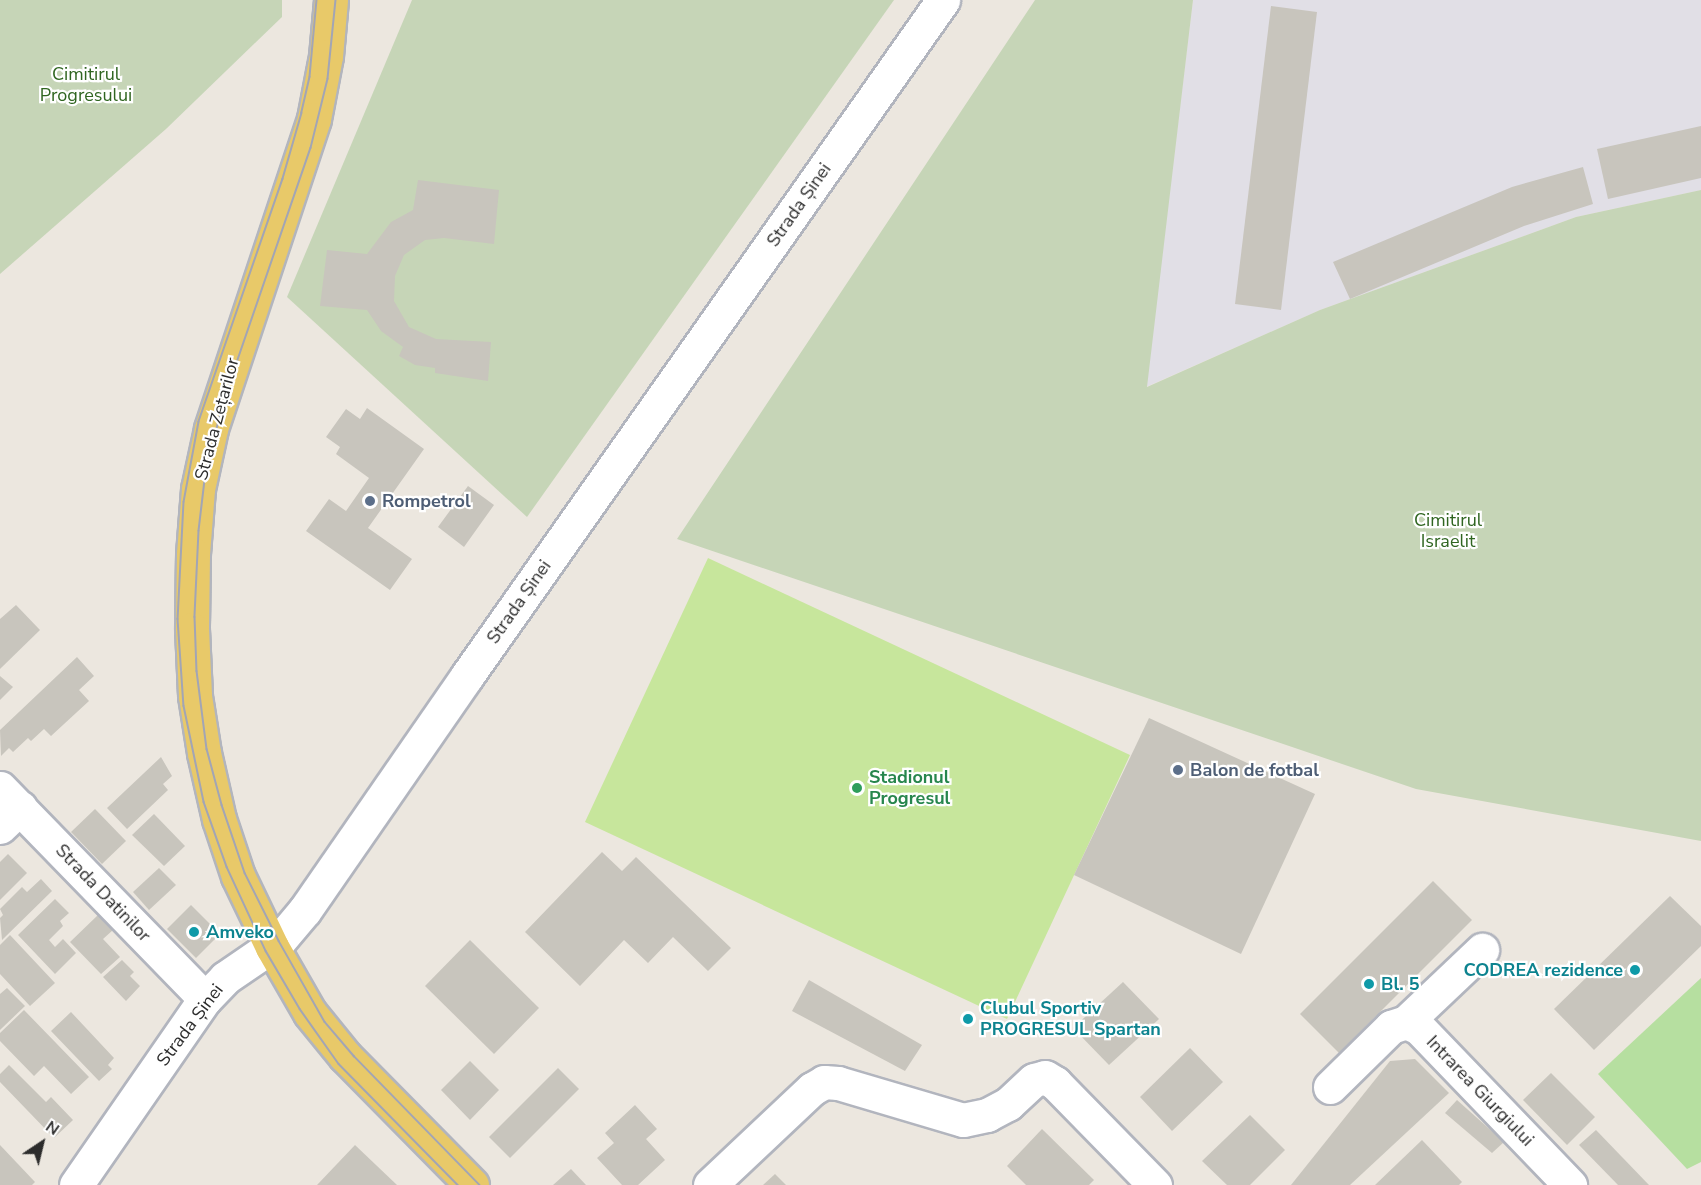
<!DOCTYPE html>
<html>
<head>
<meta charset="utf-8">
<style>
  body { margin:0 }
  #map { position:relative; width:1701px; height:1185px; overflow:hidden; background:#ece7df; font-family:"Nunito Sans",sans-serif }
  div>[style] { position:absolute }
  .industrial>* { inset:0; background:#e1dfe6 }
  .green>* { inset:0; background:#b6dfa0 }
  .cemetery>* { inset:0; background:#c6d5b7 }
  .pitch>* { inset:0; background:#c7e69c }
  .building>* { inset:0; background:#c8c5bd }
  .roads { filter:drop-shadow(2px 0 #b2b5be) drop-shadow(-2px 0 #b2b5be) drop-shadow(0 2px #b2b5be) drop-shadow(0 -2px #b2b5be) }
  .minor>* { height:33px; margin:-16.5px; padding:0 16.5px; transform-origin:16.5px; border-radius:16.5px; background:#fff }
  .major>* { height:33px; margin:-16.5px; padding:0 16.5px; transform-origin:16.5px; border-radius:16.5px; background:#e8c969 }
  .tram>* { height:1.5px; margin:-0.75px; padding:0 0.75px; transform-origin:0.75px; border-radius:0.75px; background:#a2a5b5 }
  .dots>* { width:16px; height:16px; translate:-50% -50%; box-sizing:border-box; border:3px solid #fff; border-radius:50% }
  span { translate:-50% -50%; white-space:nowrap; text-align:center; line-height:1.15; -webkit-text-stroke:4.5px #fff; paint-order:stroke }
  .park-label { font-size:18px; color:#2f6520 }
  .street-label { font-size:18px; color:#2c2c2c }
  .service-label { font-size:18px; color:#4e5e75; font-weight:700 }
  .left { translate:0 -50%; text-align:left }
  .leisure-label { font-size:18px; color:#27864d; font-weight:700 }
  .culture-label { font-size:18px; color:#0d838f; font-weight:700 }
  .right { translate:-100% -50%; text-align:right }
  .north { position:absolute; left:12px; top:1113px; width:60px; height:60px; -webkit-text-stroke:4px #fff; paint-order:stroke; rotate:35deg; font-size:16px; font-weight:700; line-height:24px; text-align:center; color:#2c2c2c }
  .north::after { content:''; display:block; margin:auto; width:21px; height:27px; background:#2c2c2c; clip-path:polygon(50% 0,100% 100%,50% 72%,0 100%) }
</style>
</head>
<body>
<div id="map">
  <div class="industrial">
    <div style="clip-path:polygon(1193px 0,1701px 0,1701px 190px,1576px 217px,1320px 310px,1146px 387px)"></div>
  </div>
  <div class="green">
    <div style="clip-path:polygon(1701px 978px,1701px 1162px,1687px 1169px,1598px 1074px)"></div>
  </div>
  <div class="cemetery">
    <div style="clip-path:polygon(0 0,282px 0,282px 17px,166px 129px,0 274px)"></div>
    <div style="clip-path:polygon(412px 0,894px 0,527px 517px,287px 297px)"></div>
    <div style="clip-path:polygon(1035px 0,1193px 0,1147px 387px,1320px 310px,1576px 217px,1701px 190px,1701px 841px,1416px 789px,677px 539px)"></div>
  </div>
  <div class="pitch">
    <div style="clip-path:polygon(708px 558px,1130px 755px,1007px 1019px,585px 822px)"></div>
  </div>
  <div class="building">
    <div style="clip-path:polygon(1271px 6px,1317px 12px,1281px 310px,1235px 304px)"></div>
    <div style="clip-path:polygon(1701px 126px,1701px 178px,1608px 199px,1597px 149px)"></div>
    <div style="clip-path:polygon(1583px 167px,1593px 204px,1524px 226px,1350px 299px,1333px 262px,1512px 187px)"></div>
    <div style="clip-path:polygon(418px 180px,499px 190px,494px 244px,444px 238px,425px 240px,404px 255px,395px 276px,394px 301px,409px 327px,436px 339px,491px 342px,488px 381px,435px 373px,435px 368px,415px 365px,399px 356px,403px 347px,381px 331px,367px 310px,320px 306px,327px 250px,367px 254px,391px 222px,413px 210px)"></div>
    <div style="clip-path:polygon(367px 408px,424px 449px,368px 528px,412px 559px,390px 590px,306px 531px,329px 499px,346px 511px,369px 478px,336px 454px,340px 447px,326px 437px,346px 409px,360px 419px)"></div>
    <div style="clip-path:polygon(468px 486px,494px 505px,464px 547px,438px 527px)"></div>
    <div style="clip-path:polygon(16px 605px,40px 630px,0 669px,0 619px)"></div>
    <div style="clip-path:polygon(77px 657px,94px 676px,79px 690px,89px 701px,51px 736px,44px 729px,31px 741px,28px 738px,13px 752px,9px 748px,1px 756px,0 730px)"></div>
    <div style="clip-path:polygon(0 676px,13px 687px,0 700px)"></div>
    <div style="clip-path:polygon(1149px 718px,1315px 794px,1241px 954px,1074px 875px)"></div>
    <div style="clip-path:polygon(161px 757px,172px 776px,163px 784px,168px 790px,127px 829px,107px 808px)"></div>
    <div style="clip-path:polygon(95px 809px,126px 841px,102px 864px,71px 832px)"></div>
    <div style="clip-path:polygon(154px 814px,185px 846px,164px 866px,132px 835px)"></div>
    <div style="clip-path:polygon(602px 852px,622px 871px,636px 857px,731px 948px,708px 971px,673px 937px,648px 963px,624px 940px,580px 986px,525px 932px)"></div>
    <div style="clip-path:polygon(8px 854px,27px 873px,0 900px,0 862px)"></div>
    <div style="clip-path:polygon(159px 868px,176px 885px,149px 910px,133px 892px)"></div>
    <div style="clip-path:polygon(41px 879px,52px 891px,2px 940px,0 918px,3px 915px,0 909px,22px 887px,27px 892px)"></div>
    <div style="clip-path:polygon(1433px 881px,1472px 920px,1339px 1053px,1300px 1014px)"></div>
    <div style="clip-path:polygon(1670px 896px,1701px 926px,1701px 946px,1594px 1050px,1554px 1009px)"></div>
    <div style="clip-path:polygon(55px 899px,69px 913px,60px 921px,63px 926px,49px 940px,55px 947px,63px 939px,76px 953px,55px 974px,18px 935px)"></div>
    <div style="clip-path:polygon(191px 905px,220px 934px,196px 958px,167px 929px)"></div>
    <div style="clip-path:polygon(98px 915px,113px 930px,103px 939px,120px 957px,101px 974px,70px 942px)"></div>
    <div style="clip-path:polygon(10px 935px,55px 983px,30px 1006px,0 974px,0 945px)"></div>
    <div style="clip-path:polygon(470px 940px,539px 1008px,494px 1054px,425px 986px)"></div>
    <div style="clip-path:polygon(122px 960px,134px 972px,130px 976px,140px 986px,126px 1001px,103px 977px)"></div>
    <div style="clip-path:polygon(809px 980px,922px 1045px,905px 1071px,792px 1011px)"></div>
    <div style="clip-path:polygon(1123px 982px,1159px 1019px,1109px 1065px,1073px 1028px)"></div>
    <div style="clip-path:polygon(7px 988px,25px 1006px,0 1030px,0 994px)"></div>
    <div style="clip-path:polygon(24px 1010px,89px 1077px,71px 1094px,44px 1066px,34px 1076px,0 1041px,0 1033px)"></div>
    <div style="clip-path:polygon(71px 1012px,114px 1058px,108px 1065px,112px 1069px,99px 1081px,51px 1031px)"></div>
    <div style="clip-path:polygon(1190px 1048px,1223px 1082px,1172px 1131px,1140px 1097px)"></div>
    <div style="clip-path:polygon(1415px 1059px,1449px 1093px,1350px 1185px,1291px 1185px,1390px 1061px)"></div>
    <div style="clip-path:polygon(470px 1061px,499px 1090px,470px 1120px,441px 1090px)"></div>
    <div style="clip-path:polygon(9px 1065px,46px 1102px,51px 1097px,73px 1120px,54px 1138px,0 1082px,0 1074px)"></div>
    <div style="clip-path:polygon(558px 1068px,579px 1089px,510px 1158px,489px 1137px)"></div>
    <div style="clip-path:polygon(1551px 1073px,1595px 1117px,1567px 1145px,1523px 1100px)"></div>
    <div style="clip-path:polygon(1457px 1100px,1504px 1142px,1492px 1153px,1445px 1113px)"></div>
    <div style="clip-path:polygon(635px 1105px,657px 1129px,646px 1139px,665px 1160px,638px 1185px,622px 1185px,597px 1158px,614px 1143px,605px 1133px)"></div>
    <div style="clip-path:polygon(1250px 1115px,1285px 1150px,1250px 1185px,1227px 1185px,1202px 1161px)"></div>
    <div style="clip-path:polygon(1042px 1129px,1094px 1180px,1089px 1185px,1026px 1185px,1007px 1166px)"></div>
    <div style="clip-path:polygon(1596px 1130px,1649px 1185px,1618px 1185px,1579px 1145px)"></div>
    <div style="clip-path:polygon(1422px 1140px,1462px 1182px,1459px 1185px,1375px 1185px)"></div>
    <div style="clip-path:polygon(0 1145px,35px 1182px,32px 1185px,0 1185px)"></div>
    <div style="clip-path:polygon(355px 1145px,397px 1185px,317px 1185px)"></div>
    <div style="clip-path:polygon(571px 1169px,586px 1185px,553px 1185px)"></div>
    <div style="clip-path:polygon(775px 1174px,786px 1185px,763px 1185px)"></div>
  </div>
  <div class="roads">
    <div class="minor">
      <div style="left:0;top:788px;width:294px;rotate:45.8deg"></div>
      <div style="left:0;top:827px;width:28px;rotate:-44deg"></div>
      <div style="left:1406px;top:1022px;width:105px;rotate:-43.5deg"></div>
      <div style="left:1330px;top:1087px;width:86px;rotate:-44.5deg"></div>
      <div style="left:1391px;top:1027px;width:16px;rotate:-18deg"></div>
      <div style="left:1406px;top:1022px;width:14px;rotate:25deg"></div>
      <div style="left:1419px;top:1028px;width:218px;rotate:46.1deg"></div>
      <div style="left:76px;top:1185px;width:226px;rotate:-55.3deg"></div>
      <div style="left:205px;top:999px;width:29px;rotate:-46deg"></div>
      <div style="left:225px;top:978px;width:65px;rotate:-34.4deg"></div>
      <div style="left:279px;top:941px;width:40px;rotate:-50deg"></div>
      <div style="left:305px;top:910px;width:285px;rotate:-55.3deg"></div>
      <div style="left:467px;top:676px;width:827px;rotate:-54.85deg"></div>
      <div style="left:710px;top:1185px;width:140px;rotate:-43.3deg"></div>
      <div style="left:812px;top:1089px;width:14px;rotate:-30deg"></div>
      <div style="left:824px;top:1082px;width:14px;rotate:4deg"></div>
      <div style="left:838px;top:1083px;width:130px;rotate:16.5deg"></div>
      <div style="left:963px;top:1120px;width:25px;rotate:-12deg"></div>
      <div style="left:987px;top:1115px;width:24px;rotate:-28deg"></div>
      <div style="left:1008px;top:1104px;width:35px;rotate:-43deg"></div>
      <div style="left:1034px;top:1080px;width:11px;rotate:-15deg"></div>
      <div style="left:1045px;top:1077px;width:12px;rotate:31deg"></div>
      <div style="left:1055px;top:1083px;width:143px;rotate:45.6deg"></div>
    </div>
    <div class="major">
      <div style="left:331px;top:0;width:56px;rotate:95.1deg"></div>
      <div style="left:326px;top:56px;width:64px;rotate:100.8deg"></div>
      <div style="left:314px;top:119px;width:327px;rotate:108.4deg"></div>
      <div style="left:211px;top:429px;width:61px;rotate:102.2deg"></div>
      <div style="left:198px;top:489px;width:65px;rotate:94.4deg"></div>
      <div style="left:193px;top:554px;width:75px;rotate:90.8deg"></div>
      <div style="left:192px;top:629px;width:67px;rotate:87.4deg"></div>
      <div style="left:195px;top:696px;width:58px;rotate:81deg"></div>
      <div style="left:204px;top:753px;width:68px;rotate:77.2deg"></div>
      <div style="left:219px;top:819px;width:60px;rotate:71.6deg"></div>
      <div style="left:238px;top:876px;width:79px;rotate:64.4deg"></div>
      <div style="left:272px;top:947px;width:76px;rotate:60.1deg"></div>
      <div style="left:310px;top:1013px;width:55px;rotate:50.9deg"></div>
      <div style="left:345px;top:1056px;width:181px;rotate:45.4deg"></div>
    </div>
  </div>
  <div class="tram">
    <div style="left:317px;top:0;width:77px;rotate:95.2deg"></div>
    <div style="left:310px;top:77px;width:37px;rotate:103deg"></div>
    <div style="left:302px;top:113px;width:69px;rotate:106.1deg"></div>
    <div style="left:283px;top:179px;width:257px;rotate:109.1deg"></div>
    <div style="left:199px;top:422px;width:81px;rotate:100.6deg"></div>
    <div style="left:184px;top:502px;width:117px;rotate:92.9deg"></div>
    <div style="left:178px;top:619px;width:87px;rotate:86.1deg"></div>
    <div style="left:184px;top:706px;width:98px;rotate:78.2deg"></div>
    <div style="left:204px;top:802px;width:69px;rotate:70.5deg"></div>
    <div style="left:227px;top:867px;width:93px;rotate:65.1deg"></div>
    <div style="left:266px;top:951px;width:67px;rotate:59.6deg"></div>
    <div style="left:300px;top:1009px;width:67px;rotate:54.7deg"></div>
    <div style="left:339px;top:1064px;width:170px;rotate:45.5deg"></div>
    <div style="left:336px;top:0;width:79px;rotate:95.8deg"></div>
    <div style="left:328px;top:79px;width:71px;rotate:103.8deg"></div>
    <div style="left:311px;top:148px;width:268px;rotate:109deg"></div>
    <div style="left:224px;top:401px;width:73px;rotate:104.2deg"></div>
    <div style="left:206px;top:472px;width:59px;rotate:96.8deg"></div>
    <div style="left:199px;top:531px;width:86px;rotate:92.7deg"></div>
    <div style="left:195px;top:617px;width:54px;rotate:87.9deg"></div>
    <div style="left:197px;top:671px;width:79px;rotate:82.7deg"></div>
    <div style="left:207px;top:749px;width:58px;rotate:75deg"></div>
    <div style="left:222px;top:805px;width:72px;rotate:71.3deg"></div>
    <div style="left:245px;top:873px;width:76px;rotate:63.4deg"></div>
    <div style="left:279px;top:941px;width:93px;rotate:60.4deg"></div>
    <div style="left:325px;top:1022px;width:45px;rotate:49.5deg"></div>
    <div style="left:354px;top:1056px;width:180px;rotate:45.7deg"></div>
  </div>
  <div class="dots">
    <div style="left:370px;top:501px;background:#5c6f8a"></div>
    <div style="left:1178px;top:770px;background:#5c6f8a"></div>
    <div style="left:857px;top:788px;background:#2e9e5b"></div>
    <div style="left:194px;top:932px;background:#0f9aa8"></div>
    <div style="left:1635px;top:970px;background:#0f9aa8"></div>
    <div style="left:1369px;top:984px;background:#0f9aa8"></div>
    <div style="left:968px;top:1019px;background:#0f9aa8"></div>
  </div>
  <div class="park-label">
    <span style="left:86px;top:85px">Cimitirul<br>Progresului</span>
    <span style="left:1448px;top:531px">Cimitirul<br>Israelit</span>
  </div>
  <div class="street-label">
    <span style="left:799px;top:205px;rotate:-55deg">Strada Șinei</span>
    <span style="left:217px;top:419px;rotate:-75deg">Strada Zețarilor</span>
    <span style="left:519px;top:602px;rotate:-55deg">Strada Șinei</span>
    <span style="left:103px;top:893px;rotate:46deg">Strada Datinilor</span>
    <span style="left:190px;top:1025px;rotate:-53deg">Strada Șinei</span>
    <span style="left:1480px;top:1091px;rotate:46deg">Intrarea Giurgiului</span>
  </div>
  <div class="service-label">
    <span class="left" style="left:382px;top:501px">Rompetrol</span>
    <span class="left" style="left:1190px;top:770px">Balon de fotbal</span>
  </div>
  <div class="leisure-label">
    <span class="left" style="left:869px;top:788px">Stadionul<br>Progresul</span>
  </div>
  <div class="culture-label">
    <span class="left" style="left:206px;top:932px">Amveko</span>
    <span class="right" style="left:1623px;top:970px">CODREA rezidence</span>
    <span class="left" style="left:1381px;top:984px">Bl. 5</span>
    <span class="left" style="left:980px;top:1019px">Clubul Sportiv<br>PROGRESUL Spartan</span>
  </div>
  <div class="north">N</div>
</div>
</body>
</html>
